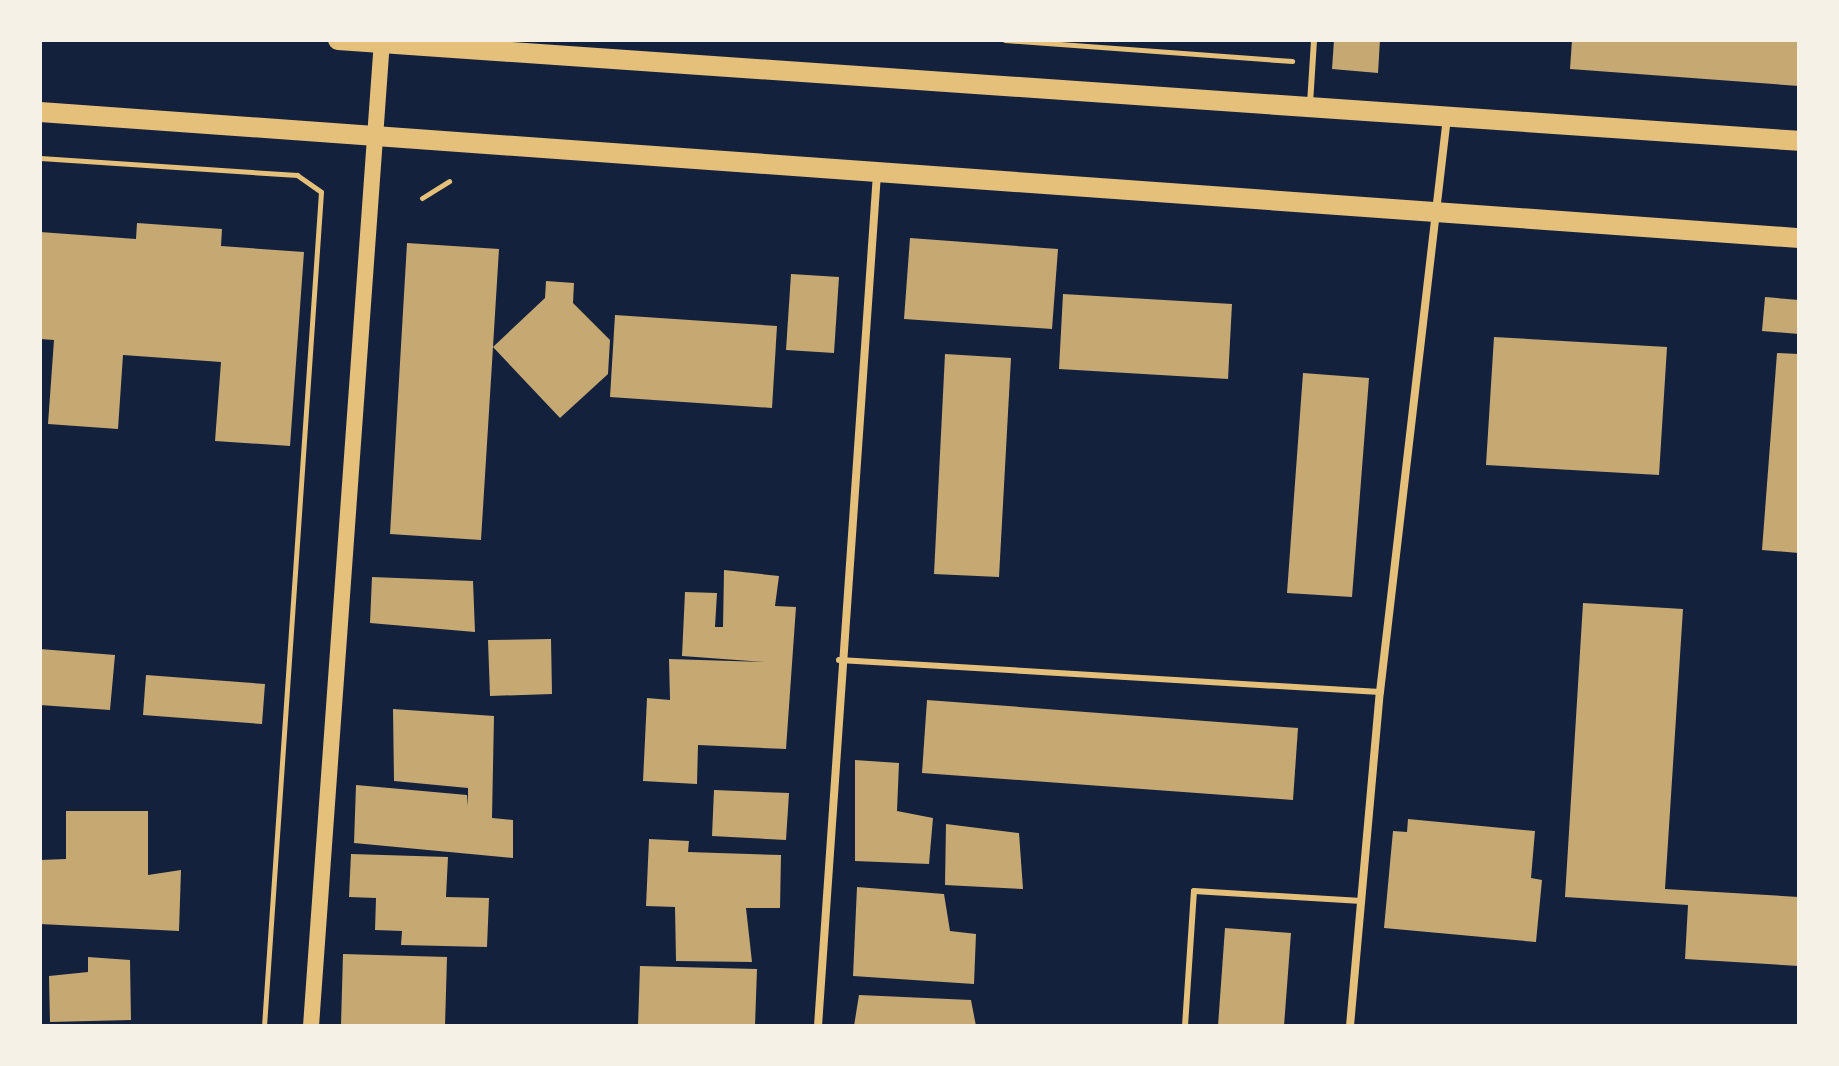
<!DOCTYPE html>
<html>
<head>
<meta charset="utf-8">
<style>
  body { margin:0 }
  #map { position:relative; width:1839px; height:1066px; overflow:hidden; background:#14213d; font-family:"Fira Sans",sans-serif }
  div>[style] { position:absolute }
  .building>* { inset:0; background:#c6a872 }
  .path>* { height:5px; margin:-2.5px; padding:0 2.5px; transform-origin:2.5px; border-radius:2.5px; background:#e5c07b }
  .service>* { height:6px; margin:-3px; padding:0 3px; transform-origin:3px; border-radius:3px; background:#e5c07b }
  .minor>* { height:8px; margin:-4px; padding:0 4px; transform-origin:4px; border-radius:4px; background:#e5c07b }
  .secondary>* { height:16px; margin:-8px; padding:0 8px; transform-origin:8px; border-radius:8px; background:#e5c07b }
  .primary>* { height:20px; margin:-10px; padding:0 10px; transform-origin:10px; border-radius:10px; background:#e5c07b }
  span { translate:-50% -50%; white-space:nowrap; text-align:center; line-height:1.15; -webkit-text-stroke:6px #f6f1e7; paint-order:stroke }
  .frame { position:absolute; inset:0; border:42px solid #f6f1e7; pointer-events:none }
</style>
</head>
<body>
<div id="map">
  <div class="building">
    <div style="clip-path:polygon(1334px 40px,1380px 40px,1378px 73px,1332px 69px)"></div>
    <div style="clip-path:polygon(1572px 40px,1799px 40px,1799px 86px,1570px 69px)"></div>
    <div style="clip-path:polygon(137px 223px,222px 229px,221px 246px,304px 252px,290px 446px,215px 441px,221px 362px,123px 355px,118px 429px,48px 424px,54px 340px,40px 339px,40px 232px,136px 239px)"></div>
    <div style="clip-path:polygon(910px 238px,1058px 249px,1052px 329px,904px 319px)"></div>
    <div style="clip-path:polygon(407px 243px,499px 249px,493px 347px,545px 298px,546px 281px,574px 283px,573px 303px,610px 340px,608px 374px,560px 418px,493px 347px,481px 540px,390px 534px)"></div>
    <div style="clip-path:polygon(791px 274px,839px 277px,834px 353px,786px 350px)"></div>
    <div style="clip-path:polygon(1063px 294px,1232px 304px,1228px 379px,1059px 369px)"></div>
    <div style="clip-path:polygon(1765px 297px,1799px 300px,1799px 334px,1762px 331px)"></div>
    <div style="clip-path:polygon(615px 315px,777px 326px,772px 408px,610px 397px)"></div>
    <div style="clip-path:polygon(1494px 337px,1667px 347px,1659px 475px,1486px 465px)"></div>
    <div style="clip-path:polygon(1777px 353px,1799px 354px,1799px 553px,1762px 550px)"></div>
    <div style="clip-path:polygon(945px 354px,1011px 358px,999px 577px,934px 574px)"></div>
    <div style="clip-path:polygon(1303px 373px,1369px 378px,1352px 597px,1287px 593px)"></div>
    <div style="clip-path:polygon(724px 570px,779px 576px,775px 606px,796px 607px,786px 749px,698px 745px,697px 784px,643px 781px,647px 698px,670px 700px,669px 659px,764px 662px,682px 656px,685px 592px,717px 593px,715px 627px,723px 627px)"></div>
    <div style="clip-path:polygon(372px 577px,473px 581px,475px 632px,370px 623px)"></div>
    <div style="clip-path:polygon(1583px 603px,1683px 609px,1665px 889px,1799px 897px,1799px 966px,1685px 959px,1688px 905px,1565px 897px)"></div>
    <div style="clip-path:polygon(551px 639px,552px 694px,490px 696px,488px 640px)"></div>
    <div style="clip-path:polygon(40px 649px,115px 655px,110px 710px,40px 705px)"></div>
    <div style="clip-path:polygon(146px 675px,265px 684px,262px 724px,143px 715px)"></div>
    <div style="clip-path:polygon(927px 700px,1298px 728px,1293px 800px,922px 773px)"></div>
    <div style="clip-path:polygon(393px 709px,494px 716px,492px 818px,513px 820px,513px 858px,354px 843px,356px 785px,467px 795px,468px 806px,468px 788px,394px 781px)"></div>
    <div style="clip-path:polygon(855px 760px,899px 763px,897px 811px,933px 818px,929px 864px,855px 861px)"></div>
    <div style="clip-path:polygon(714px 790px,789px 793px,786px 840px,712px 836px)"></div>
    <div style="clip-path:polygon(66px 811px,148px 811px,148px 875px,181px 870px,179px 931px,40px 924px,40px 860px,66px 859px)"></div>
    <div style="clip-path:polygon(1408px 819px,1535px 831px,1531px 878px,1542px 880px,1536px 942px,1384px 928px,1393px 831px,1407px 832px)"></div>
    <div style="clip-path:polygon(946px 824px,1019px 833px,1023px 889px,945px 885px)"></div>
    <div style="clip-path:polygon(649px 839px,689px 841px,688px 852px,781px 855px,780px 908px,746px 908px,752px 962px,676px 961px,675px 907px,646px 906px)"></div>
    <div style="clip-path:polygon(351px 854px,448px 857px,446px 897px,489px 898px,487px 947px,401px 945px,402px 931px,375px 930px,376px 898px,349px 897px)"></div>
    <div style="clip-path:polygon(857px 887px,944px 894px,950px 931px,976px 934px,974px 984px,853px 976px)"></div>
    <div style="clip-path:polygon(1225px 928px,1291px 933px,1284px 1026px,1218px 1026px)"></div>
    <div style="clip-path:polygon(343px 954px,447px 957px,445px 1026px,341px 1025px)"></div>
    <div style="clip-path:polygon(88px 957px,130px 960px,131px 1020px,50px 1022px,49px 976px,88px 972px)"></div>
    <div style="clip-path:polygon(640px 966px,757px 969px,755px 1026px,638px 1026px)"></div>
    <div style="clip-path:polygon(859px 995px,971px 1000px,976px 1026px,854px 1026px)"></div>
  </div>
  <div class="path">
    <div style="left:1005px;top:40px;width:288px;rotate:4.2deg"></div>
    <div style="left:40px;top:158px;width:258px;rotate:3.8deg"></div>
    <div style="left:297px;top:175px;width:29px;rotate:35deg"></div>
    <div style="left:321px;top:192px;width:836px;rotate:93.91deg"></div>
    <div style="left:422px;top:198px;width:32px;rotate:-32deg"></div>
  </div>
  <div class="service">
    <div style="left:1310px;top:104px;width:64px;rotate:-86.4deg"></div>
    <div style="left:839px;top:660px;width:542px;rotate:3.39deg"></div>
    <div style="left:1185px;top:1026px;width:135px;rotate:-86.2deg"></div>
    <div style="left:1194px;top:891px;width:168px;rotate:3.4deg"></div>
  </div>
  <div class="minor">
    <div style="left:818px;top:1026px;width:855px;rotate:-86.04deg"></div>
    <div style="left:1350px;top:1026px;width:335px;rotate:-84.9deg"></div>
    <div style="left:1380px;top:692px;width:579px;rotate:-83.35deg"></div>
  </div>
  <div class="secondary">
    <div style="left:311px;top:1026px;width:989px;rotate:-85.88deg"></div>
  </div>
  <div class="primary">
    <div style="left:338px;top:40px;width:1464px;rotate:3.95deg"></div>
    <div style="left:40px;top:112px;width:1764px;rotate:4.1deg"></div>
  </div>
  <div class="frame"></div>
</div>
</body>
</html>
